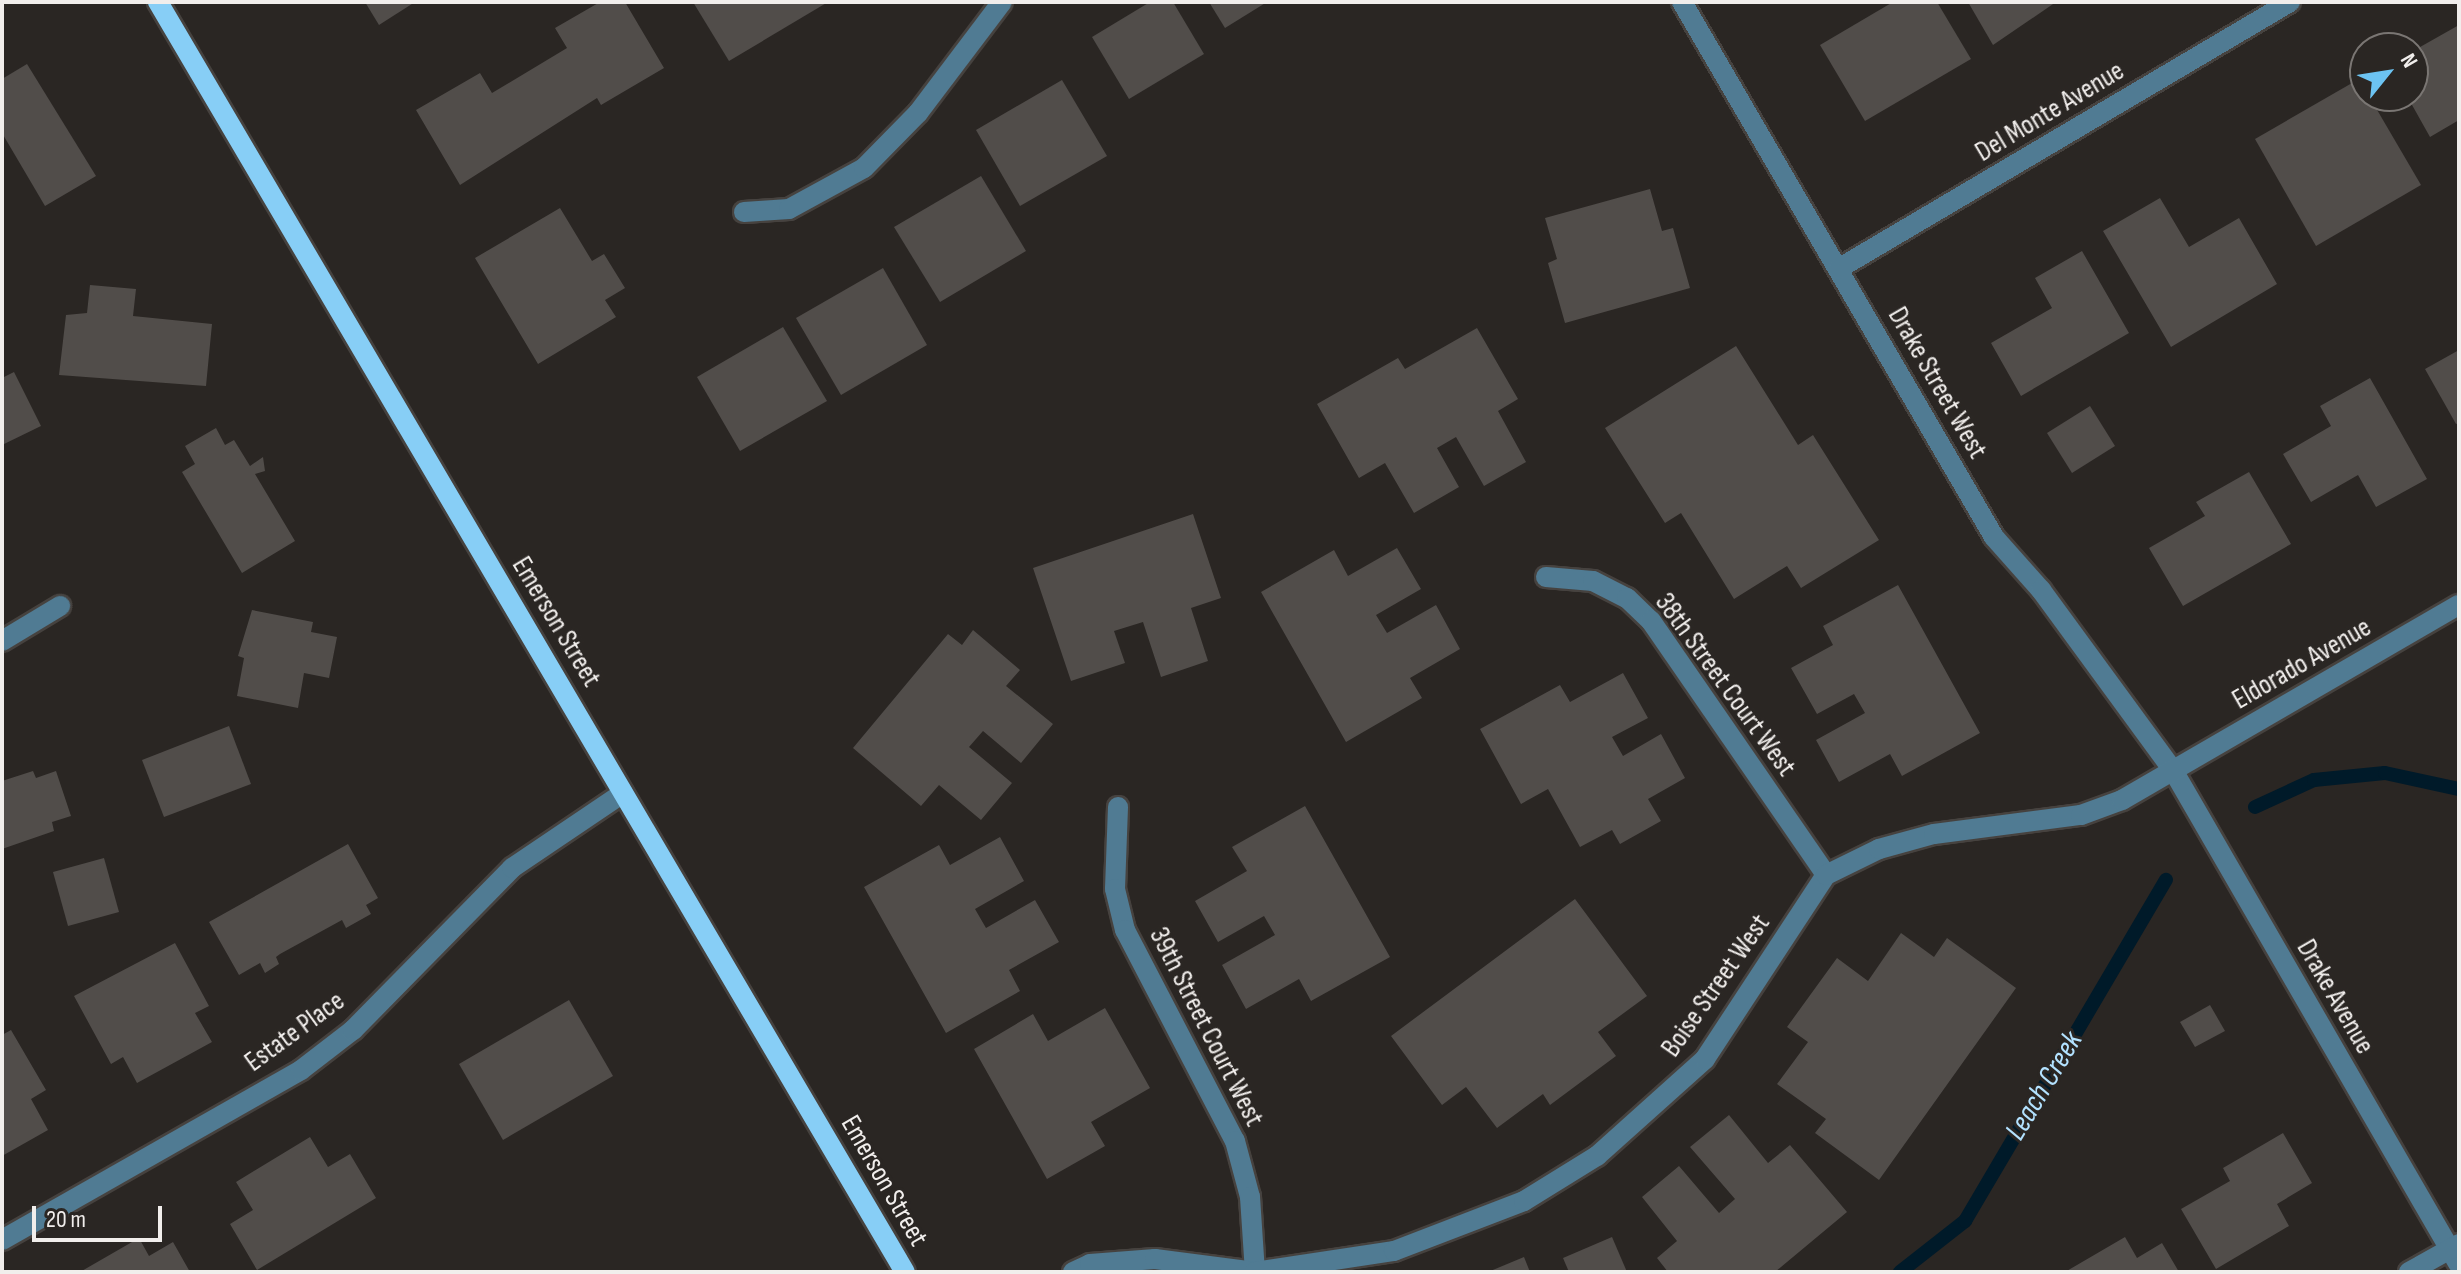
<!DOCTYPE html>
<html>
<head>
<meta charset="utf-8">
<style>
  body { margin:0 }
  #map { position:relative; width:2461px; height:1274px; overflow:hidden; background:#2a2623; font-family:"Sofia Sans Condensed",sans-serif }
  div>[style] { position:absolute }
  .stream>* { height:14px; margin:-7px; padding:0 7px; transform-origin:7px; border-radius:7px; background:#001a29 }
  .building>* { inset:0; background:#514d4a }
  .roads { filter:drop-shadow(2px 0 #46423f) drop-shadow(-2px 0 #46423f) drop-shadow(0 2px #46423f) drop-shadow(0 -2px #46423f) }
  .minor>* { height:20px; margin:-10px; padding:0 10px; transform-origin:10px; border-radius:10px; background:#507b93 }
  .major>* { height:20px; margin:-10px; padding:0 10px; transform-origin:10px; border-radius:10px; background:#87cef6 }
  span { translate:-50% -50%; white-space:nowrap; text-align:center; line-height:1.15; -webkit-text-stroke:6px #2a2623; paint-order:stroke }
  .street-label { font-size:28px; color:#f1eeec }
  .water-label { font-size:30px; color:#b3e2ff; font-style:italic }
  .frame { position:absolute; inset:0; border:4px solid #f1eeec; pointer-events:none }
  .north { position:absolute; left:2349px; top:32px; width:80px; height:80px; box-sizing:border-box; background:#2a2623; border:2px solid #7a7673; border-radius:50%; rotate:60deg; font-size:22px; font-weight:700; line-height:32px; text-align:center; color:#f1eeec }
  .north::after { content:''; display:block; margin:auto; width:28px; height:36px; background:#6cc3f2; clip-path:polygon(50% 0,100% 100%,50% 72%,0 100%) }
  .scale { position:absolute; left:32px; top:1206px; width:130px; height:36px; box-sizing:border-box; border:4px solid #f1eeec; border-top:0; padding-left:10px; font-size:24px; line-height:28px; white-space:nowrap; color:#f1eeec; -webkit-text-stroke:6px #2a2623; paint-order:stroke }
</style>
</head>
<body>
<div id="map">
  <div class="stream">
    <div style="left:2255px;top:807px;width:65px;rotate:-24.6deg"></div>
    <div style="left:2314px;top:780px;width:71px;rotate:-5.6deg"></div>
    <div style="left:2385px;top:773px;width:76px;rotate:12.2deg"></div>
    <div style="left:1900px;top:1272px;width:83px;rotate:-38.1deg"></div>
    <div style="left:1965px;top:1221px;width:396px;rotate:-59.5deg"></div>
  </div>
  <div class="building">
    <div style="clip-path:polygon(365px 2px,415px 2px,379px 25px)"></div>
    <div style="clip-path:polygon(600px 2px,625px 2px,664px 68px,601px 105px,597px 98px,460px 185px,416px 110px,480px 73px,492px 93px,567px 48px,555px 28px)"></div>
    <div style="clip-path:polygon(693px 2px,828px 2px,729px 61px)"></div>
    <div style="clip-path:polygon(1150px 2px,1173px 2px,1204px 54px,1129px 99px,1092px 37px)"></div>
    <div style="clip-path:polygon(1209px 2px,1267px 2px,1225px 28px)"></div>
    <div style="clip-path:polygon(1893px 2px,1937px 2px,1971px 59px,1865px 121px,1820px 45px)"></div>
    <div style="clip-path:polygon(1968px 2px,2056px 2px,1993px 45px)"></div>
    <div style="clip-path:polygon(2459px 25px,2459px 120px,2430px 137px,2407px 96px,2413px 96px,2413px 51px)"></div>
    <div style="clip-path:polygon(27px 64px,96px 176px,45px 206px,2px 133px,2px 79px)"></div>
    <div style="clip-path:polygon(2359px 79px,2421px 185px,2316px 246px,2255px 139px)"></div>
    <div style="clip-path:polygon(1062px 80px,1107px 156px,1020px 206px,976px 130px)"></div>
    <div style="clip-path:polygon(981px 176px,1026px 251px,940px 302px,894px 227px)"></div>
    <div style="clip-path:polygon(1650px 189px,1662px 231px,1673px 228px,1690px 288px,1565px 323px,1548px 263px,1557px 259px,1545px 218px)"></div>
    <div style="clip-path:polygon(2160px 198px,2189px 247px,2239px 218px,2277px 284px,2171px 347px,2103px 231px)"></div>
    <div style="clip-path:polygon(560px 208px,592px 261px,604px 254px,625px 288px,605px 300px,616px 317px,538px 364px,475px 258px)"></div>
    <div style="clip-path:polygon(2082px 251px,2129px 333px,2021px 396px,1991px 343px,2052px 308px,2035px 278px)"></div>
    <div style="clip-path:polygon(883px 268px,927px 345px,841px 395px,796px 318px)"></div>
    <div style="clip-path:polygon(90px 285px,136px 289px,133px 316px,212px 324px,206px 386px,59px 375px,66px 315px,87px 313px)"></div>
    <div style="clip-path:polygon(783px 327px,827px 401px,740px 451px,697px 377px)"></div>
    <div style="clip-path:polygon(1477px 328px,1518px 399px,1498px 411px,1526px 462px,1484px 486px,1456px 437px,1437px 448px,1459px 487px,1414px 513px,1385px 463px,1359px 478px,1317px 404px,1398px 358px,1405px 369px)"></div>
    <div style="clip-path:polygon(1736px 346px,1798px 445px,1813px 435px,1879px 540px,1801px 588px,1787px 566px,1734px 599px,1681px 513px,1665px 523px,1605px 428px)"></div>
    <div style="clip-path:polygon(2459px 350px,2459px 423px,2456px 424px,2425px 369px)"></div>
    <div style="clip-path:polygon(14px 372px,41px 426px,2px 445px,2px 378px)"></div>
    <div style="clip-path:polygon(2370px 378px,2427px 479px,2376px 507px,2358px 475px,2311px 502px,2283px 454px,2331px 426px,2320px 406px)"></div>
    <div style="clip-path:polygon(2090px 406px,2115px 446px,2072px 473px,2047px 433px)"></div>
    <div style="clip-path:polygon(216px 428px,225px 445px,234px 440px,250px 466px,263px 457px,265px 471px,255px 474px,295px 541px,242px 573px,182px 472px,195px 464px,185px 446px)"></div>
    <div style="clip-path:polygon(2249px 472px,2291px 544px,2183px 606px,2149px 548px,2205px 516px,2196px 502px)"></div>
    <div style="clip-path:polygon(1193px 514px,1221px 598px,1191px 608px,1208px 661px,1161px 677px,1143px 622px,1114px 631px,1125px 663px,1071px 681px,1033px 568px)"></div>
    <div style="clip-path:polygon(1397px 548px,1421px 589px,1376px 615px,1387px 633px,1436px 605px,1460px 649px,1410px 678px,1422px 698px,1346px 742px,1261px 592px,1334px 550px,1348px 576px)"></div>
    <div style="clip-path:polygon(1898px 585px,1980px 733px,1902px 776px,1890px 754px,1839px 782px,1816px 740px,1865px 713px,1854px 694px,1817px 714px,1791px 668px,1833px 645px,1823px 626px)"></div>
    <div style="clip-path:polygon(252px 610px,313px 622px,311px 632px,337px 637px,329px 678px,304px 673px,298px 708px,237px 696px,244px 658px,238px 656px)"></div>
    <div style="clip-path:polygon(973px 630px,1020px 670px,1006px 686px,1053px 724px,1021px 763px,983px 731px,969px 747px,1012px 783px,981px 820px,939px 785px,921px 806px,853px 748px,948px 634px,962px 645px)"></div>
    <div style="clip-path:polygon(1623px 673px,1648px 718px,1612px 737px,1623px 756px,1661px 734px,1685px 778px,1648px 799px,1661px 821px,1620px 844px,1612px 830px,1580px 847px,1548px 789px,1521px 804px,1480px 729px,1560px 685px,1570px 702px)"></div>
    <div style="clip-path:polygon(229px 726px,251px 784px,164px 817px,142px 760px)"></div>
    <div style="clip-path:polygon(33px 771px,36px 778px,56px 771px,71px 816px,52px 822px,54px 831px,2px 849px,2px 781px)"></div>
    <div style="clip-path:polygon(1305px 806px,1390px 957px,1311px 1001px,1299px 979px,1246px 1009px,1222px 965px,1275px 935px,1264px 916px,1218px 942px,1195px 901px,1247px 871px,1232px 847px)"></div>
    <div style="clip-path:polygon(1000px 837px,1024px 881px,975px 909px,986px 928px,1035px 900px,1059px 942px,1009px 970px,1020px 991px,946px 1033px,864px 887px,939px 845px,950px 865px)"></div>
    <div style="clip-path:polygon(348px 844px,378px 898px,366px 905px,371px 914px,346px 928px,342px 920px,280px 954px,276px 957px,279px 964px,265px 973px,260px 963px,239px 975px,209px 922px)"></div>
    <div style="clip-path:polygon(104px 858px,119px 912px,68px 926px,53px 872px)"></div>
    <div style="clip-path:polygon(1575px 899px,1647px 996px,1598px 1032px,1616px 1056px,1550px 1105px,1543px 1094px,1497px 1128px,1466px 1087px,1442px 1105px,1391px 1036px)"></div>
    <div style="clip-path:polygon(1901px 933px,1934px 957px,1947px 938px,2016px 988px,1879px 1180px,1815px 1133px,1826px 1119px,1777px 1084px,1808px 1042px,1787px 1027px,1837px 958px,1868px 981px)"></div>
    <div style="clip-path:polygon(175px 943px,209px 1006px,195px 1013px,212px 1042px,137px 1083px,123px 1057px,111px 1064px,74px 996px)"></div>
    <div style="clip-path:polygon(569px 1000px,613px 1076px,503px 1140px,459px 1064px)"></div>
    <div style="clip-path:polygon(2210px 1005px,2225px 1031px,2195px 1047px,2180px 1022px)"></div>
    <div style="clip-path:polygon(1105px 1008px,1150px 1088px,1091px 1122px,1105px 1146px,1047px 1179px,974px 1049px,1033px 1014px,1048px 1041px)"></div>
    <div style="clip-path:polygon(11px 1030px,46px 1090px,31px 1099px,48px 1130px,2px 1156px,2px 1035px)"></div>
    <div style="clip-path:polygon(1729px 1115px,1768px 1163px,1790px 1145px,1847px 1212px,1775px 1272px,1668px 1272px,1657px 1258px,1677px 1241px,1642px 1197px,1679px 1166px,1719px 1213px,1735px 1199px,1690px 1147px)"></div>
    <div style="clip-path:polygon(2283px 1133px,2312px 1183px,2277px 1204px,2289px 1226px,2216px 1269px,2181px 1209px,2230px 1181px,2223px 1168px)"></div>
    <div style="clip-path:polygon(310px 1137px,328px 1167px,350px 1154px,376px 1198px,257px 1270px,230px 1224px,253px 1210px,236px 1182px)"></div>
    <div style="clip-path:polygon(1612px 1237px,1627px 1272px,1569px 1272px,1563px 1258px)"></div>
    <div style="clip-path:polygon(2125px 1237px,2137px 1258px,2162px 1243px,2179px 1272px,2065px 1272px)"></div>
    <div style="clip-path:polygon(139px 1238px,149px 1256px,173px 1242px,190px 1272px,80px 1272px)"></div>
    <div style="clip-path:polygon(1524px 1257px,1530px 1272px,1488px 1272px)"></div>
  </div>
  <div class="roads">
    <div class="minor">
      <div style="left:1682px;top:2px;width:619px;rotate:59.75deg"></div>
      <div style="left:1994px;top:537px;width:71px;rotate:48.4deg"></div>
      <div style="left:2041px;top:590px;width:225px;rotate:53.8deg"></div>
      <div style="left:2174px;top:772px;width:569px;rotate:59.97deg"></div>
      <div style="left:744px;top:212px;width:45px;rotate:-3.8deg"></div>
      <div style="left:789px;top:209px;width:85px;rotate:-28.7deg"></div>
      <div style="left:864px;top:168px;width:77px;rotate:-45.5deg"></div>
      <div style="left:918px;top:113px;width:139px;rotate:-52.9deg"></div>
      <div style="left:1838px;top:269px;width:525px;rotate:-30.57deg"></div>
      <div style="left:1546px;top:577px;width:47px;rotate:4.9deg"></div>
      <div style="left:1593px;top:581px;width:38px;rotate:27deg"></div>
      <div style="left:1627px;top:598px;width:33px;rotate:44deg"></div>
      <div style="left:1651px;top:621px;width:308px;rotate:55.4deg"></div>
      <div style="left:2px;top:641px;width:68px;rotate:-31.1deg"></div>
      <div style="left:1118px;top:807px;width:82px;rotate:92.1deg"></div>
      <div style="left:1115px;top:889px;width:42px;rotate:76.3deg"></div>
      <div style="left:1125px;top:930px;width:238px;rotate:62.5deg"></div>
      <div style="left:1235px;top:1141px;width:58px;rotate:75deg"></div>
      <div style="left:1250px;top:1197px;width:75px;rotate:86.2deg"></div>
      <div style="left:2px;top:1240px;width:344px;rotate:-29.6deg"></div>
      <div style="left:301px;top:1070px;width:66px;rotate:-37.6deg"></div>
      <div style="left:353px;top:1030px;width:227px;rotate:-45.5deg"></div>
      <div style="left:512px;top:868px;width:134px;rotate:-34deg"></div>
      <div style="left:1073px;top:1272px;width:19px;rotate:-25deg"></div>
      <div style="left:1090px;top:1264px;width:65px;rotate:-4.4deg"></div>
      <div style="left:1155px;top:1259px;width:101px;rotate:7.4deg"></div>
      <div style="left:1255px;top:1272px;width:141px;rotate:-8.6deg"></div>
      <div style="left:1394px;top:1251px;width:139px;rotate:-21deg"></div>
      <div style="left:1524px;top:1201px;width:86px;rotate:-31.7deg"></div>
      <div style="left:1597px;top:1156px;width:145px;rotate:-41.9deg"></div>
      <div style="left:1705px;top:1059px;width:220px;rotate:-56.7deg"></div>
      <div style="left:1826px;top:875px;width:59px;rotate:-26.1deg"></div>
      <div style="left:1879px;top:849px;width:57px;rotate:-15.3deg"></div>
      <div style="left:1934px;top:834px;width:148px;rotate:-7.4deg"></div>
      <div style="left:2081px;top:815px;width:44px;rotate:-20.1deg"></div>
      <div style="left:2122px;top:800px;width:389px;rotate:-30.1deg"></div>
      <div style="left:2409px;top:1272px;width:57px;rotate:-29.2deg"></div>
    </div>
    <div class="major">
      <div style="left:158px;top:2px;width:1473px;rotate:59.54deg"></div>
    </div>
  </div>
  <div class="street-label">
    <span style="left:2050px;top:112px;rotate:-31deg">Del Monte Avenue</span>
    <span style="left:1937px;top:383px;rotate:60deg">Drake Street West</span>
    <span style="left:556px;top:622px;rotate:59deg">Emerson Street</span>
    <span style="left:2302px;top:664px;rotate:-30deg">Eldorado Avenue</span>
    <span style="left:1725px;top:685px;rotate:54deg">38th Street Court West</span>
    <span style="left:1716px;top:986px;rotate:-55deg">Boise Street West</span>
    <span style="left:2335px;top:997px;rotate:60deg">Drake Avenue</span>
    <span style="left:1206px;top:1027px;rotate:63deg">39th Street Court West</span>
    <span style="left:295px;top:1032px;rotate:-36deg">Estate Place</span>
    <span style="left:884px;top:1181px;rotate:60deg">Emerson Street</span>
  </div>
  <div class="water-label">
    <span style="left:2044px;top:1086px;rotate:-59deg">Leach Creek</span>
  </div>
  <div class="frame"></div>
  <div class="north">N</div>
  <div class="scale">20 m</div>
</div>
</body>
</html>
